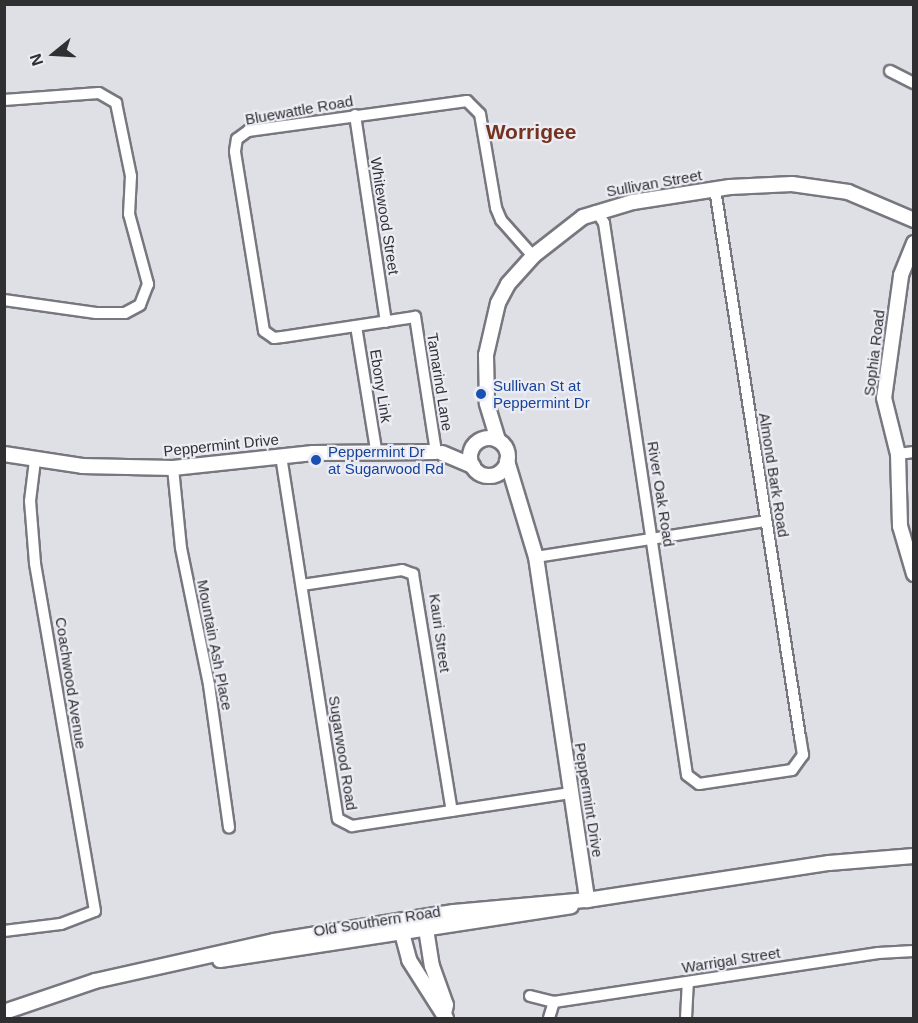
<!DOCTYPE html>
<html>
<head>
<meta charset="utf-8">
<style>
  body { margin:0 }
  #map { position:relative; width:918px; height:1023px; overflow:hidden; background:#dfdfe6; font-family:Arial,sans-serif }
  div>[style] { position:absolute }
  .roads { filter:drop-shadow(2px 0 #78777f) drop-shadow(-2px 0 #78777f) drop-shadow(0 2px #78777f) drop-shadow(0 -2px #78777f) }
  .street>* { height:10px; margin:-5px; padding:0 5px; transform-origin:5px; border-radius:5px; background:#fff }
  .secondary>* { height:14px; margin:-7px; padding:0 7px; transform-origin:7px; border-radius:7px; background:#fff }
  .secondary>.ring { margin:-7px; padding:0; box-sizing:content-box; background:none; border:14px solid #fff; border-radius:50% }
  .dots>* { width:16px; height:16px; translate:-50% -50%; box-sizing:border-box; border:3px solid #ececf4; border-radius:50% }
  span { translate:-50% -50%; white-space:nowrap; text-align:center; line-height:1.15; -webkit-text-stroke:4.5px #ececf4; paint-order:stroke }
  .street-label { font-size:15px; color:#302f32 }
  .transit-label { font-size:15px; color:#164399 }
  .left { translate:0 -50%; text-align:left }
  .district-label { font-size:21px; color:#75321f; font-weight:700 }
  .frame { position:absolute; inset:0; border:6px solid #302f32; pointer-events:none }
  .north { position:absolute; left:24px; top:24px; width:60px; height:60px; -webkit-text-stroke:4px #ececf4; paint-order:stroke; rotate:252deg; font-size:16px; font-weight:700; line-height:24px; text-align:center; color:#302f32 }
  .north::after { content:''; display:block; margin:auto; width:21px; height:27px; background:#302f32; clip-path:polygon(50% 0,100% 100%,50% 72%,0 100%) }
</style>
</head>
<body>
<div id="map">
  <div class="roads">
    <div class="street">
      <div style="left:890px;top:71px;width:27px;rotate:27deg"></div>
      <div style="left:4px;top:100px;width:95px;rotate:-4.2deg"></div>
      <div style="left:99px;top:93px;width:20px;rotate:30deg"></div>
      <div style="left:116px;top:103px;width:75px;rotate:78.4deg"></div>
      <div style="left:131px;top:176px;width:38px;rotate:93deg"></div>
      <div style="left:129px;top:214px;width:73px;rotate:74.8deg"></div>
      <div style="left:148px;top:284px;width:22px;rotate:111deg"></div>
      <div style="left:140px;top:305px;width:17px;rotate:152deg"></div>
      <div style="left:125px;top:313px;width:29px;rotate:180deg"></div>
      <div style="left:96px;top:313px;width:93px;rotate:-172deg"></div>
      <div style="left:355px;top:115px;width:209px;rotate:81.5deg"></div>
      <div style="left:596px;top:211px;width:14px;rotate:56deg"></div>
      <div style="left:604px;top:223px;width:558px;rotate:81.45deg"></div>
      <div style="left:687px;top:775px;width:15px;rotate:37deg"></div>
      <div style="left:699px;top:784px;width:94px;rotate:-8.6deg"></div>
      <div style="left:792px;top:770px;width:19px;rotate:-54deg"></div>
      <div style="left:803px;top:755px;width:18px;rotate:-99deg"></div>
      <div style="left:800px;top:737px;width:555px;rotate:-98.82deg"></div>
      <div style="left:356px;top:326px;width:126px;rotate:80.8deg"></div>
      <div style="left:442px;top:453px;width:6px;rotate:-171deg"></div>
      <div style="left:436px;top:452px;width:137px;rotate:-98.8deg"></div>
      <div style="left:415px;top:317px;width:134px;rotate:171.4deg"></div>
      <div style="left:282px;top:337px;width:8px;rotate:173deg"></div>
      <div style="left:274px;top:338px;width:12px;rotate:-145deg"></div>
      <div style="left:264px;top:331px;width:182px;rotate:-99.2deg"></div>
      <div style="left:235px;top:151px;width:12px;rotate:-81deg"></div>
      <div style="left:237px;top:139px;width:14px;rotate:-36deg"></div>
      <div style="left:248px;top:131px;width:221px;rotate:-7.8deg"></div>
      <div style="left:467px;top:101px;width:18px;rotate:45deg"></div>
      <div style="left:480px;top:114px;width:95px;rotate:80.3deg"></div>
      <div style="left:496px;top:208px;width:13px;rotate:67deg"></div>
      <div style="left:501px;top:220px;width:48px;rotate:48.4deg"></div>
      <div style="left:898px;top:454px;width:16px;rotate:-7deg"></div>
      <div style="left:281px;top:456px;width:367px;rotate:81.1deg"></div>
      <div style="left:338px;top:819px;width:16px;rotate:27deg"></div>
      <div style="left:352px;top:826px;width:221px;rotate:-8.6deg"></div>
      <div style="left:173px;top:468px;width:80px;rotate:84.3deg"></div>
      <div style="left:181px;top:548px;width:140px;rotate:78.4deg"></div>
      <div style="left:209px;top:685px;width:144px;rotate:82deg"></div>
      <div style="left:536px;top:557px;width:233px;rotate:-8.9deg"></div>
      <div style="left:302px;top:585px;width:101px;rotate:-8.5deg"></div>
      <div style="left:402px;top:570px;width:12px;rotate:20deg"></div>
      <div style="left:413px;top:574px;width:240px;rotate:80.7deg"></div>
      <div style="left:4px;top:931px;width:57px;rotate:-7deg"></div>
      <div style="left:61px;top:924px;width:36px;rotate:-21deg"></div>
      <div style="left:95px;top:911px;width:353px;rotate:-99.8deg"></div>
      <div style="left:35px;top:563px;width:62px;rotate:-94.6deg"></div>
      <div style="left:30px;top:501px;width:41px;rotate:-83deg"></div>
      <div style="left:530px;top:996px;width:25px;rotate:14deg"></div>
      <div style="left:554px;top:1002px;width:328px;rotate:-8.6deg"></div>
      <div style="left:878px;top:953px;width:36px;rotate:-3deg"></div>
      <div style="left:549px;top:1018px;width:17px;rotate:-73deg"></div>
      <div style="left:686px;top:1018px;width:36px;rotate:-87deg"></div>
    </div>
    <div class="secondary">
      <div style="left:914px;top:243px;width:35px;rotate:112deg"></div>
      <div style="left:901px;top:276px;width:123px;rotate:97.9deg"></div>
      <div style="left:884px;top:398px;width:58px;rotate:76deg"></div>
      <div style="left:898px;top:454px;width:72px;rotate:88.4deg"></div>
      <div style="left:900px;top:526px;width:50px;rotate:73.7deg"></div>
      <div class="ring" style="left:470px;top:438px;width:24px;height:24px"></div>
      <div style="left:498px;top:440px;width:39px;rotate:-107deg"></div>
      <div style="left:487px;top:403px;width:48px;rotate:-91.2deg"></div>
      <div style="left:486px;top:355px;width:53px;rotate:-77deg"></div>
      <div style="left:498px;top:303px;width:21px;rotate:-62deg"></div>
      <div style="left:508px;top:284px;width:38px;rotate:-48deg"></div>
      <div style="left:533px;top:256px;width:63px;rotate:-38deg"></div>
      <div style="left:583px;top:217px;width:52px;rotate:-16.7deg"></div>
      <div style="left:633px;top:202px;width:98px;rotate:-8.8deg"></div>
      <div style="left:730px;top:187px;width:62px;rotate:-2.8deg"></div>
      <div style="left:792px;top:184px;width:57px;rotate:8.1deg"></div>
      <div style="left:848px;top:192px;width:72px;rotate:23deg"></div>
      <div style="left:442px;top:453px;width:34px;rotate:23deg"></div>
      <div style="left:4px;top:454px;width:79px;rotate:8.7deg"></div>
      <div style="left:82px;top:466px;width:91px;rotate:1.3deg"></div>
      <div style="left:173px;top:468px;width:141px;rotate:-6.1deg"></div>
      <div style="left:313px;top:453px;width:123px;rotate:-0.5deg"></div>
      <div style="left:507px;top:461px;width:100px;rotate:73.2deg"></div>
      <div style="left:536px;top:557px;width:347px;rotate:81.5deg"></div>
      <div style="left:404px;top:924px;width:9px;rotate:103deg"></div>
      <div style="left:402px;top:933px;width:28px;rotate:75deg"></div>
      <div style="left:409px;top:960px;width:69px;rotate:57.5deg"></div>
      <div style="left:419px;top:926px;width:8px;rotate:23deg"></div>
      <div style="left:426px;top:929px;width:37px;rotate:81deg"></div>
      <div style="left:432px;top:966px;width:41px;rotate:70.3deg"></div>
      <div style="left:446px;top:1005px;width:9px;rotate:103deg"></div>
      <div style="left:220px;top:960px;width:355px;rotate:-8.7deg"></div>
      <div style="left:4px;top:1012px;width:96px;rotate:-18.8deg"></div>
      <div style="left:95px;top:981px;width:183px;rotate:-12.6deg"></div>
      <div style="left:274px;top:941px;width:182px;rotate:-9.2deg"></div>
      <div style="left:454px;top:912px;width:134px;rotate:-5.2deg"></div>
      <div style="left:587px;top:900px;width:245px;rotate:-8.7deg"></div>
      <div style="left:829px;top:863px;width:85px;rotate:-4.7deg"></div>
    </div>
  </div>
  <div class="dots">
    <div style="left:481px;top:394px;background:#1a4fb4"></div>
    <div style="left:316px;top:460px;background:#1a4fb4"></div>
  </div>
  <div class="street-label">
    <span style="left:299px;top:110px;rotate:-10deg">Bluewattle Road</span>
    <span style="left:654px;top:183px;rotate:-10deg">Sullivan Street</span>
    <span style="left:385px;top:216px;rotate:81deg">Whitewood Street</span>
    <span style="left:874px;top:353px;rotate:-83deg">Sophia Road</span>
    <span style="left:440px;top:382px;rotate:81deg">Tamarind Lane</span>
    <span style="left:381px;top:386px;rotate:81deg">Ebony Link</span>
    <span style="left:221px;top:445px;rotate:-6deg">Peppermint Drive</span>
    <span style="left:774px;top:475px;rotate:81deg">Almond Bark Road</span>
    <span style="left:661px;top:494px;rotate:81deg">River Oak Road</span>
    <span style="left:440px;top:633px;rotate:82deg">Kauri Street</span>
    <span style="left:215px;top:645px;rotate:79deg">Mountain Ash Place</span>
    <span style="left:71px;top:683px;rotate:81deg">Coachwood Avenue</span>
    <span style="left:343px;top:753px;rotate:81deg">Sugarwood Road</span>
    <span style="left:589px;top:800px;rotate:81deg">Peppermint Drive</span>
    <span style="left:377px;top:921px;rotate:-9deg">Old Southern Road</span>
    <span style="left:731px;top:960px;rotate:-9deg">Warrigal Street</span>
  </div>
  <div class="transit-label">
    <span class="left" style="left:493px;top:394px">Sullivan St at<br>Peppermint Dr</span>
    <span class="left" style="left:328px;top:460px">Peppermint Dr<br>at Sugarwood Rd</span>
  </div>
  <div class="district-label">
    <span style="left:531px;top:132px">Worrigee</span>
  </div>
  <div class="frame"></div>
  <div class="north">N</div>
</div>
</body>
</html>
